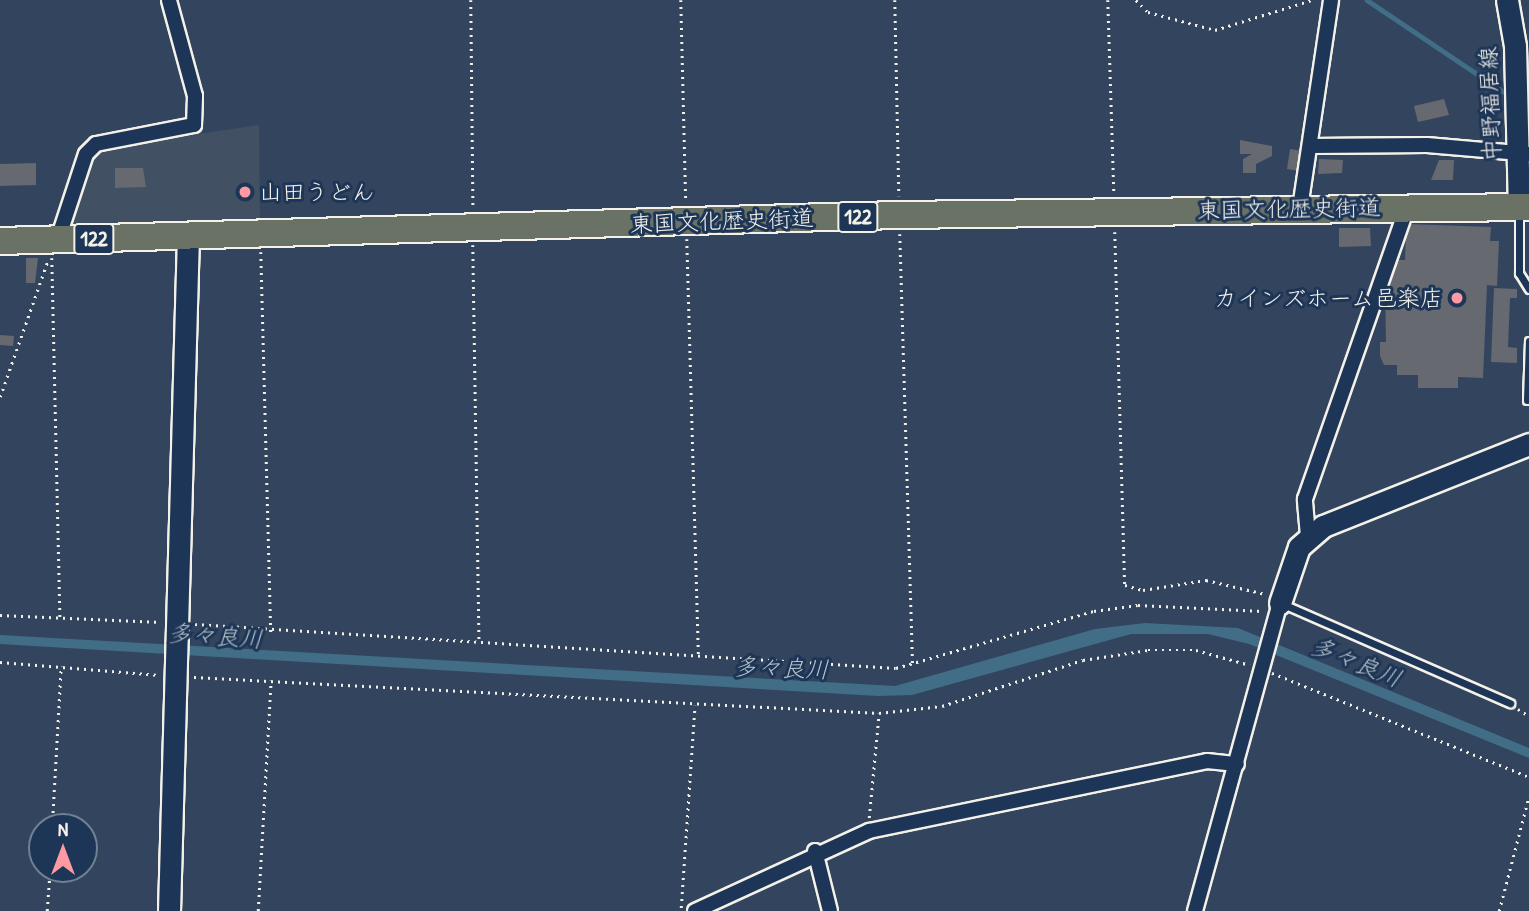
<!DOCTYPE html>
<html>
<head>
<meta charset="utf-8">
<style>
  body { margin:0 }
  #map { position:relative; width:1529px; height:911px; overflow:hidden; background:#33455e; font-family:"Patrick Hand","Klee One",sans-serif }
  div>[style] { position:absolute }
  .built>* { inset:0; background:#425063 }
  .water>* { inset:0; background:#416d87 }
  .stream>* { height:4.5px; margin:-2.25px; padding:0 2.25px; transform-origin:2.25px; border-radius:2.25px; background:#416d87 }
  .building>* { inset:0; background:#666970 }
  .path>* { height:2.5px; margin-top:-1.25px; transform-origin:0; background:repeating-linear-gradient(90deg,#f4f1e8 0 2px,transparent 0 7px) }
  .roads { filter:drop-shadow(2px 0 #f4f1e8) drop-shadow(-2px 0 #f4f1e8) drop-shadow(0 2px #f4f1e8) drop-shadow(0 -2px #f4f1e8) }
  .lane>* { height:7px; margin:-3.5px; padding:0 3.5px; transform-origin:3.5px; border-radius:3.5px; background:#1d3557 }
  .street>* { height:14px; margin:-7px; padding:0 7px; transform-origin:7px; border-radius:7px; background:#1d3557 }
  .secondary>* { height:21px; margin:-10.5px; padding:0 10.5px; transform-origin:10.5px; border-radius:10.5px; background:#1d3557 }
  .highway>* { height:26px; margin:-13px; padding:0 13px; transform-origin:13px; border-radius:13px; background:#6a7266 }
  .dots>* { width:19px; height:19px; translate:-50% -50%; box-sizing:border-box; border:4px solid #1d3557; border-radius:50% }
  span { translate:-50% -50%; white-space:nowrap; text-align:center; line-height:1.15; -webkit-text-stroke:6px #1d3557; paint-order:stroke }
  .shield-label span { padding:2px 5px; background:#1d3557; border:2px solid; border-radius:5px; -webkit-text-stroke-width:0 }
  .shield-label { font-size:21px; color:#f4f1e8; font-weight:700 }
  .street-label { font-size:23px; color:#f4f1e8 }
  .poi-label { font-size:23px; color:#f4f1e8 }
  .left { translate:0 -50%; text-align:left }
  .right { translate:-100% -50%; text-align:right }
  .water-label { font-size:24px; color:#b5c3c6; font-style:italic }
  .north { position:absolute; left:28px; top:813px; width:70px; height:70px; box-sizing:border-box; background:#1d3557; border:2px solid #738091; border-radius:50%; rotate:0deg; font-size:19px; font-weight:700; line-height:28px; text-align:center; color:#f4f1e8 }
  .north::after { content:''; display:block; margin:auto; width:24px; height:32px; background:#ff9aa2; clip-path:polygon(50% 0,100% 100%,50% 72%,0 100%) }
</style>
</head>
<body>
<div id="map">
  <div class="built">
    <div style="clip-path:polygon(259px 125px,260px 221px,67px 226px,98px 149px)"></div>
  </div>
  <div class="water">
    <div style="clip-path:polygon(1145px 623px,1238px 628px,1529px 748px,1529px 758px,1249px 644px,1208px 634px,1131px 634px,912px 695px,878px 696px,0 644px,0 635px,895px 686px,1095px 629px)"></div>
  </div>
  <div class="stream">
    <div style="left:1367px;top:0;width:165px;rotate:33.9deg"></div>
  </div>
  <div class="building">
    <div style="clip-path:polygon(1444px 99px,1449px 115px,1418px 122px,1414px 106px)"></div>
    <div style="clip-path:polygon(1240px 140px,1272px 146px,1272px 156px,1256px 164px,1256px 173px,1243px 173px,1243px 159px,1252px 154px,1240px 154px)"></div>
    <div style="clip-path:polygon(1290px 149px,1302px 151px,1300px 171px,1287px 169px)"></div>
    <div style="clip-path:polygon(1319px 159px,1343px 160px,1342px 173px,1318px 174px)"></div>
    <div style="clip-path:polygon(1439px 160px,1454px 160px,1453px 180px,1431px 180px)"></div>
    <div style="clip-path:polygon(36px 163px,36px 185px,0 186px,0 164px)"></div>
    <div style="clip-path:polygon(115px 168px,143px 168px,146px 187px,115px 188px)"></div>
    <div style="clip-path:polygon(1406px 224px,1491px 227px,1490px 241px,1499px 241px,1497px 286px,1487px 285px,1483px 378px,1458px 377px,1458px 388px,1418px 388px,1418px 375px,1397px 375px,1397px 365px,1384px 365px,1380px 356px,1380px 342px,1386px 342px,1385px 284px,1394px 260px,1405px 260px)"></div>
    <div style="clip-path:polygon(1339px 228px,1370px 228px,1371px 246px,1339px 247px)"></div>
    <div style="clip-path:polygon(26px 258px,38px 258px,35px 283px,26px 283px)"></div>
    <div style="clip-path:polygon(1494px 288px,1517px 289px,1517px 298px,1510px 298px,1508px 347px,1517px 348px,1517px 363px,1491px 362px)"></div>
    <div style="clip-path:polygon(0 335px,14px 336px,13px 346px,0 345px)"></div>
  </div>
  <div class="path">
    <div style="left:471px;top:0;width:207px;rotate:89.4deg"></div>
    <div style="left:681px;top:0;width:201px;rotate:88.6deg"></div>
    <div style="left:895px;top:0;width:196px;rotate:88.8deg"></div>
    <div style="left:1108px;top:0;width:194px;rotate:88.2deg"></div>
    <div style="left:1136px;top:0;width:17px;rotate:45deg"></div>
    <div style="left:1148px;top:12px;width:69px;rotate:15deg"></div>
    <div style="left:1215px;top:30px;width:102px;rotate:-17.2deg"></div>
    <div style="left:1115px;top:232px;width:353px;rotate:88.4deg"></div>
    <div style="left:1125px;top:585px;width:19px;rotate:16deg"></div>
    <div style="left:1143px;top:590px;width:64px;rotate:-9deg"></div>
    <div style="left:1206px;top:580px;width:61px;rotate:13.3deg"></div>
    <div style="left:900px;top:234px;width:430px;rotate:88.3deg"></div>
    <div style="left:687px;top:239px;width:417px;rotate:88.4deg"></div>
    <div style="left:473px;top:245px;width:395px;rotate:89.1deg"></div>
    <div style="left:261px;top:252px;width:381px;rotate:88.5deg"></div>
    <div style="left:52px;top:258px;width:361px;rotate:88.7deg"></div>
    <div style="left:0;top:397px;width:145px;rotate:-70.7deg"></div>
    <div style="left:0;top:615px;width:161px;rotate:2.5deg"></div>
    <div style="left:195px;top:624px;width:702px;rotate:3.59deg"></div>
    <div style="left:896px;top:668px;width:206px;rotate:-16.1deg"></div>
    <div style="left:1094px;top:611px;width:44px;rotate:-7.8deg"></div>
    <div style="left:1138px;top:605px;width:125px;rotate:2.7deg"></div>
    <div style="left:0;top:662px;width:160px;rotate:4.7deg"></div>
    <div style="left:1272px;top:673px;width:277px;rotate:22deg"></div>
    <div style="left:194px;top:677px;width:686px;rotate:3.01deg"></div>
    <div style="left:879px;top:713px;width:63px;rotate:-6.3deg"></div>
    <div style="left:942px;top:706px;width:148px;rotate:-18.1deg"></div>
    <div style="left:1083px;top:660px;width:66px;rotate:-8.7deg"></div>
    <div style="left:1148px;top:650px;width:48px"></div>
    <div style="left:1196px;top:650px;width:56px;rotate:15.5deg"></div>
    <div style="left:1518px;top:709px;width:13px;rotate:32deg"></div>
    <div style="left:869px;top:818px;width:105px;rotate:-84.6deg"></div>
    <div style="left:52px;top:827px;width:161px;rotate:-86.8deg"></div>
    <div style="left:681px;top:908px;width:203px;rotate:-86.1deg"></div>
    <div style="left:47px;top:911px;width:42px;rotate:-85.9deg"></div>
    <div style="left:258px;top:911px;width:231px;rotate:-86.8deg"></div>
    <div style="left:1499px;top:911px;width:119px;rotate:-75.4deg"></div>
  </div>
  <div class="roads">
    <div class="lane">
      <div style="left:1519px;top:211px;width:62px;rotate:90deg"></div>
      <div style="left:1519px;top:273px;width:19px;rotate:58deg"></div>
      <div style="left:1527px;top:400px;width:59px;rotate:-88.1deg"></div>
      <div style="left:1283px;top:604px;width:248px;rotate:23.6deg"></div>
    </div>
    <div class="street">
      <div style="left:1310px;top:146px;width:117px;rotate:-0.5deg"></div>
      <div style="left:1427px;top:145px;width:102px;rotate:5deg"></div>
      <div style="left:1300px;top:208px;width:210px;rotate:-81.5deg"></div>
      <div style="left:58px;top:239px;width:89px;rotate:-71.8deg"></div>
      <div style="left:86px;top:154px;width:14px;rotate:-45deg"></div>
      <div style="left:96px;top:144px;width:100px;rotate:-11deg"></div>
      <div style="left:194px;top:125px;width:29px;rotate:-88deg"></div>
      <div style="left:195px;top:96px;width:99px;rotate:-105.2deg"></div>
      <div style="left:1308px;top:536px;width:37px;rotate:-95deg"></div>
      <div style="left:1305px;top:499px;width:309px;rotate:-70.7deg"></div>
      <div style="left:815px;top:851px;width:62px;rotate:76deg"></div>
      <div style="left:695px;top:911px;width:192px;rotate:-24.7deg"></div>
      <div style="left:869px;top:831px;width:345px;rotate:-11.7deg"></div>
      <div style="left:1207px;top:761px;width:30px;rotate:6deg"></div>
      <div style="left:1195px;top:911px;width:320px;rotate:-74.6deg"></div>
    </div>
    <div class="secondary">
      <div style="left:1507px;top:0;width:47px;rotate:80.1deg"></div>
      <div style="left:1515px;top:46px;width:161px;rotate:88.6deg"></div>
      <div style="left:1280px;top:603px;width:59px;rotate:-71.3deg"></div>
      <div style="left:1299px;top:547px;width:32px;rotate:-41deg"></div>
      <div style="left:1323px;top:526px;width:222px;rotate:-21.7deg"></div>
      <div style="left:169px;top:911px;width:675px;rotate:-88.39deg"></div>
    </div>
    <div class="highway">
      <div style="left:0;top:241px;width:899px;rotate:-1.66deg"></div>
      <div style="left:899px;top:215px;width:630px;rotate:-0.73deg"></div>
    </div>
  </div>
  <div class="dots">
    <div style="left:245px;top:192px;background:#ff9aa2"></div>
    <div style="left:1457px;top:298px;background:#ff9aa2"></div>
  </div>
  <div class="shield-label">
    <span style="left:858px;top:217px">122</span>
    <span style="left:94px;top:239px">122</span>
  </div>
  <div class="street-label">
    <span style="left:1490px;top:104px;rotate:-92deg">中野福居線</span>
    <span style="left:1289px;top:209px;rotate:-1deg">東国文化歴史街道</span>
    <span style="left:722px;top:221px;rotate:-2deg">東国文化歴史街道</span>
  </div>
  <div class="poi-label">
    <span class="left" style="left:259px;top:192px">山田うどん</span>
    <span class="right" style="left:1443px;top:298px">カインズホーム邑楽店</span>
  </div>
  <div class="water-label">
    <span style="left:215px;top:636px;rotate:4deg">多々良川</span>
    <span style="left:1356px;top:662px;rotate:22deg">多々良川</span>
    <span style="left:781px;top:668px;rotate:2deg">多々良川</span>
  </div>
  <div class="north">N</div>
</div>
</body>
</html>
